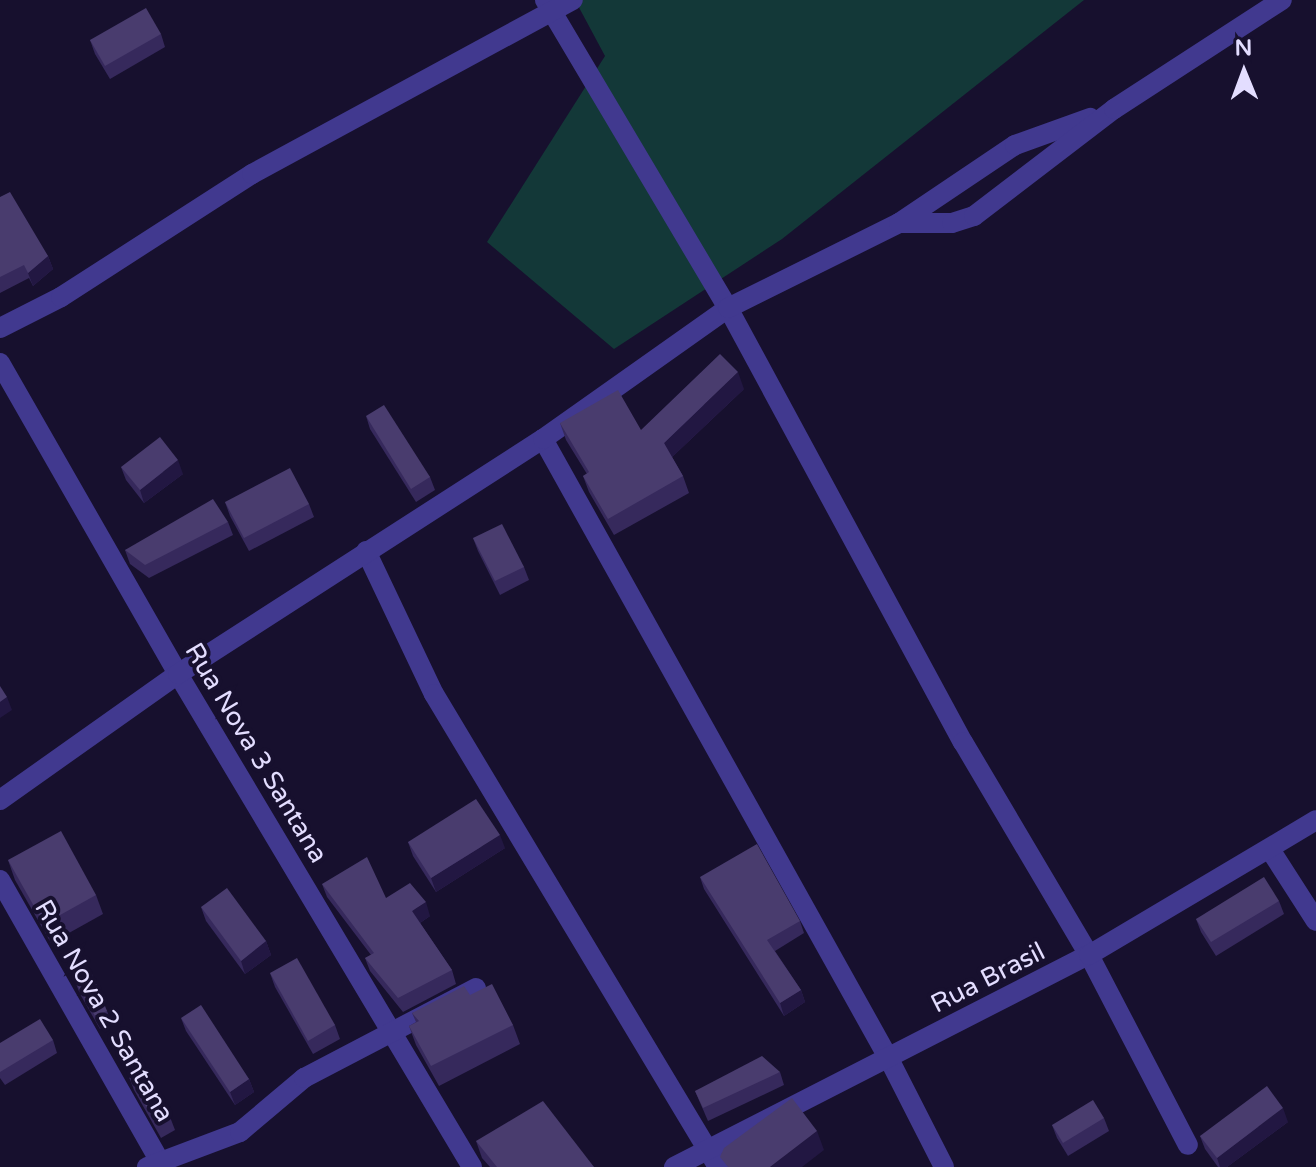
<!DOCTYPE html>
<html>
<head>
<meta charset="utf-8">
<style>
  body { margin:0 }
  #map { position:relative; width:1316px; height:1167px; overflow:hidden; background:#17102e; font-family:"Varela Round",sans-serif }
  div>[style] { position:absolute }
  .green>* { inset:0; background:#133838 }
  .street>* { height:20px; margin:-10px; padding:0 10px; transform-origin:10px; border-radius:10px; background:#41398f }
  .wall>* { inset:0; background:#36295c }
  .shaded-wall>* { inset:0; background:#221742 }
  .building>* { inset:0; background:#493c6e }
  span { translate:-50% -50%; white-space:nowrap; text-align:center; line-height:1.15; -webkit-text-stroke:8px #17102e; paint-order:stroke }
  .street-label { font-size:26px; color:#e3ddff }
  .north { position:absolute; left:1204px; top:32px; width:80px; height:80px; -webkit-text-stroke:6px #17102e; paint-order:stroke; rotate:359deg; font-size:22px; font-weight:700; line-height:32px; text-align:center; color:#e3ddff }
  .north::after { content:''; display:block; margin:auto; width:28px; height:36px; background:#e3ddff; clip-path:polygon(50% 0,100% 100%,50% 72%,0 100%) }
</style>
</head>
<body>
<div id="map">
  <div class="green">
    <div style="clip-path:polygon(575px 0,1084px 0,782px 239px,614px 349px,487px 242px,605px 56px)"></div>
  </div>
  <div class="street">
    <div style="left:545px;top:0;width:358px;rotate:59.3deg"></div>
    <div style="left:728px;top:308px;width:494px;rotate:61.6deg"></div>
    <div style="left:963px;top:742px;width:247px;rotate:59.4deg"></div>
    <div style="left:1089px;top:955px;width:214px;rotate:62.5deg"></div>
    <div style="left:899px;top:223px;width:140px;rotate:-33.9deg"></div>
    <div style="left:1015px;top:145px;width:80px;rotate:-19.8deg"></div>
    <div style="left:0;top:328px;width:68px;rotate:-26.9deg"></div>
    <div style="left:61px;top:297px;width:227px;rotate:-32.8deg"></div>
    <div style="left:252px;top:174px;width:365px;rotate:-28.5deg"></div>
    <div style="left:0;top:363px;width:358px;rotate:60.2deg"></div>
    <div style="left:178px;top:674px;width:574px;rotate:59.19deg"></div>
    <div style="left:543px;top:439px;width:710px;rotate:60.84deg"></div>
    <div style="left:889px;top:1059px;width:121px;rotate:63deg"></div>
    <div style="left:366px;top:551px;width:158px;rotate:64.6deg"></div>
    <div style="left:434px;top:694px;width:552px;rotate:59.02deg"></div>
    <div style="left:0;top:800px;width:218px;rotate:-35.3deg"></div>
    <div style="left:178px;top:674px;width:434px;rotate:-32.8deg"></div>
    <div style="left:543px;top:439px;width:227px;rotate:-35.3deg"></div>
    <div style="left:728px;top:308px;width:191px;rotate:-26.4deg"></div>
    <div style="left:899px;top:223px;width:53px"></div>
    <div style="left:952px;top:223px;width:23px;rotate:-18deg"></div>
    <div style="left:974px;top:216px;width:176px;rotate:-37.4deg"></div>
    <div style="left:1114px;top:109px;width:200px;rotate:-33deg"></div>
    <div style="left:1271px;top:851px;width:83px;rotate:57.3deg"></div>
    <div style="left:0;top:880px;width:330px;rotate:60.4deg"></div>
    <div style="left:147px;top:1167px;width:99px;rotate:-20.6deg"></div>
    <div style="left:240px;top:1132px;width:84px;rotate:-40.2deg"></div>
    <div style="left:304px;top:1078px;width:194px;rotate:-27.6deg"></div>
    <div style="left:674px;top:1167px;width:466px;rotate:-27.1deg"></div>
    <div style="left:1089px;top:955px;width:264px;rotate:-30.7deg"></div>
  </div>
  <div class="wall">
    <div style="clip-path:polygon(161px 34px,165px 47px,110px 79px,95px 54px,90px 40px)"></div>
    <div style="clip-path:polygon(0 197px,48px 256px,53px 269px,33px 286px,29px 278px,0 293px)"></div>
    <div style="clip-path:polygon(744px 389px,672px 457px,683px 476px,689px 493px,614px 535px,589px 492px,583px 476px,587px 474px,566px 440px,560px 423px,641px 430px)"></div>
    <div style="clip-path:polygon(366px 416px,430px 477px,435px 490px,416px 502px,370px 429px)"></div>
    <div style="clip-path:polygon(121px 467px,183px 474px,144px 503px,126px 480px)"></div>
    <div style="clip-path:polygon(225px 502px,309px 504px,314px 517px,249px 551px,230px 516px)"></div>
    <div style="clip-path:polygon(228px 522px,233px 535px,149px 578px,130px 564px,125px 550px)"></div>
    <div style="clip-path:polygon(473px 538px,524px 567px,529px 580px,500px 595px,478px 551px)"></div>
    <div style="clip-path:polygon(408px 842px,505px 848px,436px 892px,413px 856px)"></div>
    <div style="clip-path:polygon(8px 860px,96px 895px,103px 914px,51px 943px,15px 880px)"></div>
    <div style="clip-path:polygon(700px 877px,800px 921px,804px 933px,775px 951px,801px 990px,805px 1002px,784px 1016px,704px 889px)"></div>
    <div style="clip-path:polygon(322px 884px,386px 898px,430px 916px,420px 923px,452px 970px,456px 984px,403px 1012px,370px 971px,365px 958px,371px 955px,327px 897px)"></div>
    <div style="clip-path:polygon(1279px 901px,1284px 914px,1216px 956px,1201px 932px,1196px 919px)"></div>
    <div style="clip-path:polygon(201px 907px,266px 941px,271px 955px,245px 974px,206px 921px)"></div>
    <div style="clip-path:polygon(270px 973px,335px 1025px,340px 1039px,313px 1054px,275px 987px)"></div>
    <div style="clip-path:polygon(75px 981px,107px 1011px,112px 1024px,100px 1029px,80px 994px)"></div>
    <div style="clip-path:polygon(470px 995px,513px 1025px,520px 1044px,439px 1086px,416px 1045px,409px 1026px,416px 1022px,412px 1013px)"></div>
    <div style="clip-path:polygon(181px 1018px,249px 1079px,254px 1092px,235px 1105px,186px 1031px)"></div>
    <div style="clip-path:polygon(53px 1040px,57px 1053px,5px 1085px,0 1078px,0 1043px)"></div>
    <div style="clip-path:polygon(780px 1072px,784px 1085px,708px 1121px,695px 1091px)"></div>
    <div style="clip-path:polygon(129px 1077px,170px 1117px,175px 1130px,161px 1138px,134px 1090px)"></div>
    <div style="clip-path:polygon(1104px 1118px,1109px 1131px,1068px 1156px,1057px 1138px,1052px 1125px)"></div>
    <div style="clip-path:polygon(1288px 1122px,1227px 1167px,1218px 1167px,1205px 1149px,1200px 1136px)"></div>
    <div style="clip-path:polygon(476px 1141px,594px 1167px,490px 1167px,482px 1158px)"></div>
  </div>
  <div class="shaded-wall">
    <div style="clip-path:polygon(48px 256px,53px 269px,33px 286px,28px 273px)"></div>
    <div style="clip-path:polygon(738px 372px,744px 389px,670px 459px,664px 443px)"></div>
    <div style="clip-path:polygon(178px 460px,183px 474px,144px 503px,140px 490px)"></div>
    <div style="clip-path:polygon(7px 697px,12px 710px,0 718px,0 702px)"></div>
    <div style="clip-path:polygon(500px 835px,505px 848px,436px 892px,431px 878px)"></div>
    <div style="clip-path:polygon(426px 902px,430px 916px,417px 925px,412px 911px)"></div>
    <div style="clip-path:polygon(266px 941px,271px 955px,245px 974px,241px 961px)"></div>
    <div style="clip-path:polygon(801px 990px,805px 1002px,784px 1016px,780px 1003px)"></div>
    <div style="clip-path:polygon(249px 1079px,254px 1092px,235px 1105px,230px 1092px)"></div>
    <div style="clip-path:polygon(1283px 1108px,1288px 1122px,1227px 1167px,1220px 1167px,1217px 1158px)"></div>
    <div style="clip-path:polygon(817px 1131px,824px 1150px,802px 1167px,770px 1167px)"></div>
  </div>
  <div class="building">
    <div style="clip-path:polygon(146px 8px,161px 34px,105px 66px,90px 40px)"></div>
    <div style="clip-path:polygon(10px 192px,48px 256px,28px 273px,24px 265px,0 277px,0 197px)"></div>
    <div style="clip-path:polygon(720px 354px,738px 372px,664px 443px,683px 476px,608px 519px,583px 476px,589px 472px,560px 423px,618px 390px,641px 430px)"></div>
    <div style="clip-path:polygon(384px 405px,430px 477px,411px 489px,366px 416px)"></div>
    <div style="clip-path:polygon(160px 437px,178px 460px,140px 490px,121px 467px)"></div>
    <div style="clip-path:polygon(290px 468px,309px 504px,244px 538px,225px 502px)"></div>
    <div style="clip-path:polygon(213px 499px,228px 522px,145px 565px,125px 550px)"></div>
    <div style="clip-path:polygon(502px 524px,524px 567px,495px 581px,473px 538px)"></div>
    <div style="clip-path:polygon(0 686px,7px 697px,0 702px)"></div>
    <div style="clip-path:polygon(476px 799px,500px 835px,431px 878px,408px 842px)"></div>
    <div style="clip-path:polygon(61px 831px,96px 895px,44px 924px,8px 860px)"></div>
    <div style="clip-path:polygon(757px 844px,800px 921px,767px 940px,801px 990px,780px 1003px,700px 877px)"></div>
    <div style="clip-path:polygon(367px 857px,386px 898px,410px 883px,426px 902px,412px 911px,452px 970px,398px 998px,365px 958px,374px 953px,322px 884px)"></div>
    <div style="clip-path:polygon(1264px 877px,1279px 901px,1211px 942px,1196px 919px)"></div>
    <div style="clip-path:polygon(227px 888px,266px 941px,241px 961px,201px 907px)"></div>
    <div style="clip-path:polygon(297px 958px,335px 1025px,308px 1041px,270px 973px)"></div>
    <div style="clip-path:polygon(92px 974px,107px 1011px,95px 1016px,75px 981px)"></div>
    <div style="clip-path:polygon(492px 984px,513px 1025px,431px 1066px,409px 1026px,419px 1021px,412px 1013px,464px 986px,470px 995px)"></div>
    <div style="clip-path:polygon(201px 1005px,249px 1079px,230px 1092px,181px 1018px)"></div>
    <div style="clip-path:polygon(40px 1019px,53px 1040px,0 1072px,0 1043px)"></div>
    <div style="clip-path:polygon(762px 1056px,780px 1072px,703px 1108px,695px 1091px)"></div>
    <div style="clip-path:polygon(142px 1070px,170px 1117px,156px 1124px,129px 1077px)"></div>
    <div style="clip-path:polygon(1267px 1086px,1283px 1108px,1217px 1158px,1200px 1136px)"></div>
    <div style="clip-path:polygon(792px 1098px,817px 1131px,770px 1167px,728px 1167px,720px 1157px,724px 1148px)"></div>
    <div style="clip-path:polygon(1093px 1100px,1104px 1118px,1063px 1143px,1052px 1125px)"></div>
    <div style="clip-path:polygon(543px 1101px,594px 1167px,497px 1167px,476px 1141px)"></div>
  </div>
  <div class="street-label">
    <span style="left:256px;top:753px;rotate:59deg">Rua Nova 3 Santana</span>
    <span style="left:988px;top:978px;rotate:-27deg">Rua Brasil</span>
    <span style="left:104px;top:1011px;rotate:60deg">Rua Nova 2 Santana</span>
  </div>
  <div class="north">N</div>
</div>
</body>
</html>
